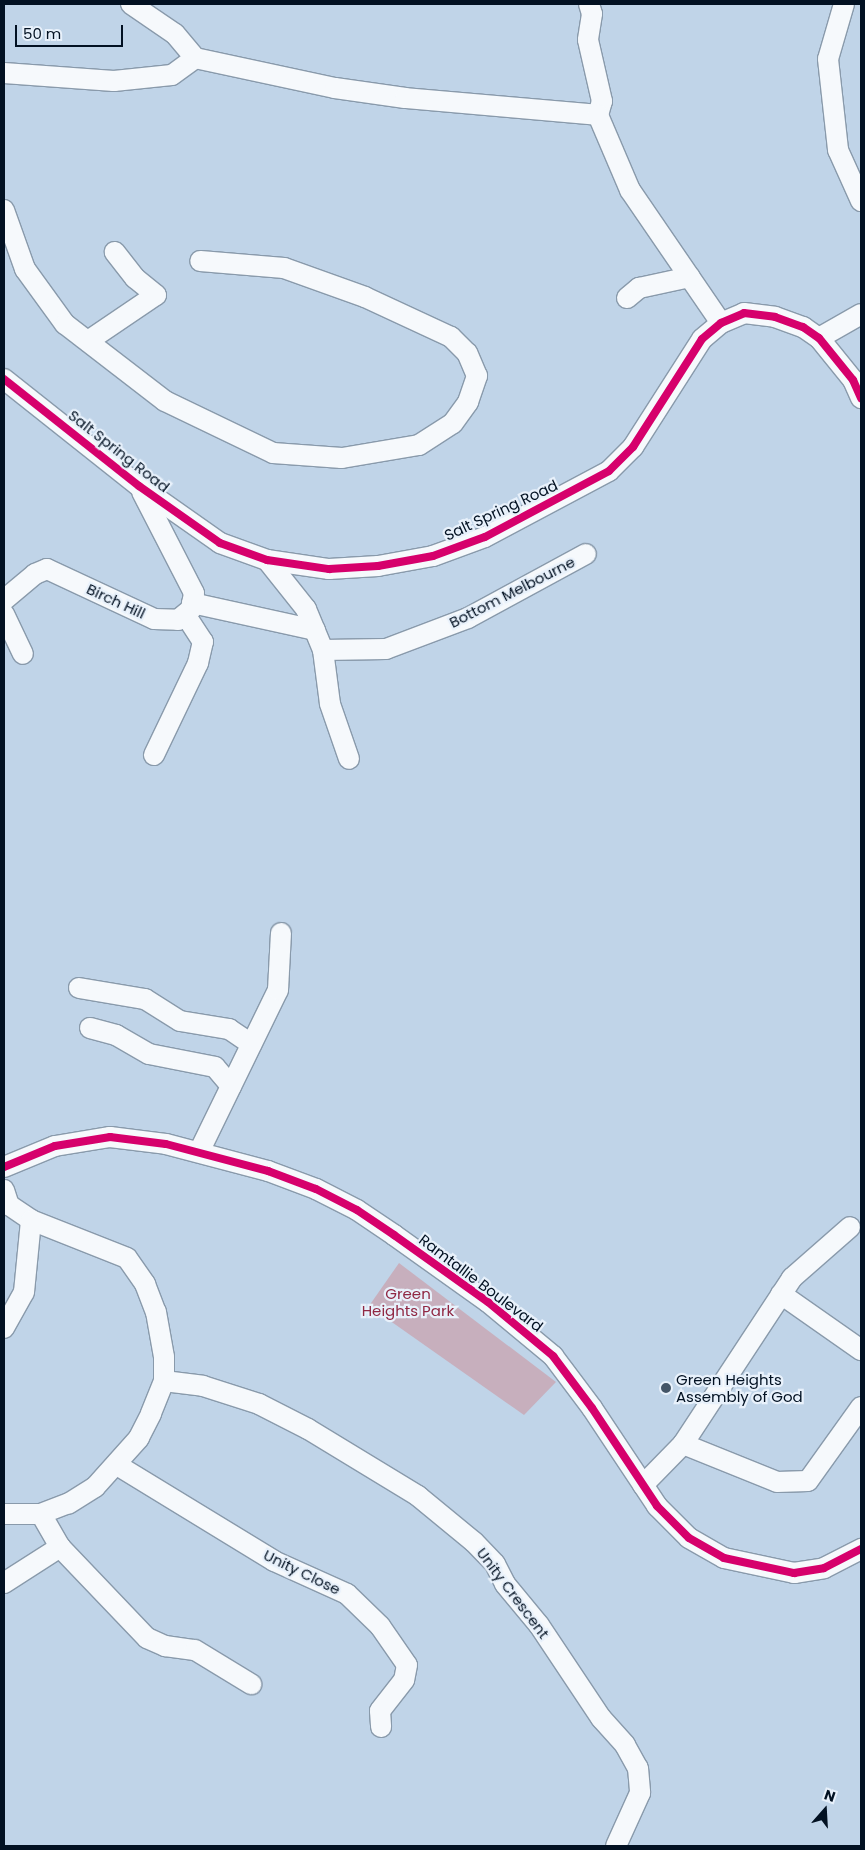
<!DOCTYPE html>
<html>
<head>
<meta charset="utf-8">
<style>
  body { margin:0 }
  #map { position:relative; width:865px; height:1850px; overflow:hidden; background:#c0d4e8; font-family:Poppins,sans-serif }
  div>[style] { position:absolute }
  .green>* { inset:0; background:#c7afbd }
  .roads { filter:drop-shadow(1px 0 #899aab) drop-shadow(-1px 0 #899aab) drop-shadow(0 1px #899aab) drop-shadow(0 -1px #899aab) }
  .minor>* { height:20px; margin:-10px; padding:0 10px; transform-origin:10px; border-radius:10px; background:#f6f9fc }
  .cycleway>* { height:8px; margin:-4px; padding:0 4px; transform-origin:4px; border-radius:4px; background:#d6006c }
  .dots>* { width:14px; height:14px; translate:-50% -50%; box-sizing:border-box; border:2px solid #e8f1fb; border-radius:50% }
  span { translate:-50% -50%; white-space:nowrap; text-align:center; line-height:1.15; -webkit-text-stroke:4.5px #e8f1fb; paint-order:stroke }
  .street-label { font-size:15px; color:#021122 }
  .park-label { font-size:15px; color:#902843 }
  .poi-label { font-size:15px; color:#021122 }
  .left { translate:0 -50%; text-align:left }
  .frame { position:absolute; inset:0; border:5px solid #021122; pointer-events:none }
  .north { position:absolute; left:800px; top:1785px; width:50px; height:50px; -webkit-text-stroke:4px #e8f1fb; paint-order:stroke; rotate:19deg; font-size:14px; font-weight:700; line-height:20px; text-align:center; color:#021122 }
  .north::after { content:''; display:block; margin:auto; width:18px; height:22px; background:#021122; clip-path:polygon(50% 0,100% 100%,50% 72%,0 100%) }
  .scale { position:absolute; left:15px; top:25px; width:108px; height:22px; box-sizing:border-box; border:2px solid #021122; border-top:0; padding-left:6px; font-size:15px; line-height:18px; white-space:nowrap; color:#021122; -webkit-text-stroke:4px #e8f1fb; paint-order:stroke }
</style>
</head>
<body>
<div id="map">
  <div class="green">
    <div style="clip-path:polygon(399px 1263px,556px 1382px,524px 1415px,369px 1306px)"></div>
  </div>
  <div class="roads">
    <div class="minor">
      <div style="left:131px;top:4px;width:53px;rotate:34.3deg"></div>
      <div style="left:175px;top:34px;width:31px;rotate:50deg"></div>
      <div style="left:589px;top:4px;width:10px;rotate:73deg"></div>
      <div style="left:592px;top:14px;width:26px;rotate:99deg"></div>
      <div style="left:588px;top:40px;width:63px;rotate:77.1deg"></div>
      <div style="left:602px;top:101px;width:15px;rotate:106deg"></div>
      <div style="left:844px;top:4px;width:57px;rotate:106.2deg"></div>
      <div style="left:828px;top:59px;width:92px;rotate:83.7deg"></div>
      <div style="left:838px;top:150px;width:56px;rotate:65.7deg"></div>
      <div style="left:4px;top:73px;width:110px;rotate:4.2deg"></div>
      <div style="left:114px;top:81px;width:58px;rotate:-5.9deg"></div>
      <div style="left:172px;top:75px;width:29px;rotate:-36deg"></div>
      <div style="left:195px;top:58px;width:143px;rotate:12.1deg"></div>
      <div style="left:335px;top:88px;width:71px;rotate:8.1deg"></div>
      <div style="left:405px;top:98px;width:194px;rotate:5deg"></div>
      <div style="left:598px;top:115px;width:82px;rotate:66.9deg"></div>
      <div style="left:630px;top:190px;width:161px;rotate:55.6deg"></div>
      <div style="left:4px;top:210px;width:63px;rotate:70.4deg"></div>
      <div style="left:25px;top:269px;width:68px;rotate:54deg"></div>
      <div style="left:65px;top:324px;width:126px;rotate:37.6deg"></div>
      <div style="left:165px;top:401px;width:120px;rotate:25.7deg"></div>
      <div style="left:273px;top:453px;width:69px;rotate:4.1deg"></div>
      <div style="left:342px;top:458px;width:78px;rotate:-9.6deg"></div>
      <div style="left:419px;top:445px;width:40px;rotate:-32.9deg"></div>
      <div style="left:453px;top:423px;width:26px;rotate:-54deg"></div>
      <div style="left:468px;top:402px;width:28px;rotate:-71deg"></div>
      <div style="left:477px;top:376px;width:25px;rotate:-113deg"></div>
      <div style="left:467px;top:353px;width:23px;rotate:-135deg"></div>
      <div style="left:451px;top:337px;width:95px;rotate:-155.1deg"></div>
      <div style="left:365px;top:297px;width:86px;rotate:-160.3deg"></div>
      <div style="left:284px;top:268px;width:84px;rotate:-175.2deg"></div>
      <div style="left:627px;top:298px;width:16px;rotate:-40deg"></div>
      <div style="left:639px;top:288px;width:52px;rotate:-12.2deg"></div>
      <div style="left:819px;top:338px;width:48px;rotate:-29.7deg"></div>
      <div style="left:88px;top:341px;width:82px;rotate:-34.1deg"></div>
      <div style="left:156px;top:295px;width:27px;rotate:-141deg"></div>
      <div style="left:135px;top:278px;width:33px;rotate:-128deg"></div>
      <div style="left:4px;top:379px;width:172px;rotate:38.4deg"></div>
      <div style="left:139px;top:486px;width:99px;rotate:35.1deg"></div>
      <div style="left:220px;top:543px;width:50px;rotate:19.9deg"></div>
      <div style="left:267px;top:560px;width:63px;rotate:8.3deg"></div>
      <div style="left:329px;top:569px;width:49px;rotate:-3.5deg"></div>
      <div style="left:378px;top:566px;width:56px;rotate:-10.3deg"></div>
      <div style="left:433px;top:556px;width:55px;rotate:-20.1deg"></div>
      <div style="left:485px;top:537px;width:140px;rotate:-28deg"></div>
      <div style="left:609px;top:471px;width:34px;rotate:-45deg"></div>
      <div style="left:633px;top:447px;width:128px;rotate:-57.4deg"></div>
      <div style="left:702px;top:339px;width:25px;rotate:-40deg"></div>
      <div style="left:721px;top:323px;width:25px;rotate:-23deg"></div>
      <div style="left:744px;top:313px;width:31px;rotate:7deg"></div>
      <div style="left:775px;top:317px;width:30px;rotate:20deg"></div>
      <div style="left:803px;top:327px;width:19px;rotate:35deg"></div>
      <div style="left:819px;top:338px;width:54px;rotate:51deg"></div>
      <div style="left:853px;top:380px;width:20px;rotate:66deg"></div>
      <div style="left:267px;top:560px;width:63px;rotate:51.5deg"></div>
      <div style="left:306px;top:609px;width:44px;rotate:67.5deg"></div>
      <div style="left:323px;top:650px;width:54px;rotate:82.6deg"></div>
      <div style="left:330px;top:704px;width:58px;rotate:70.9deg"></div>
      <div style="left:4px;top:600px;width:40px;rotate:-40deg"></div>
      <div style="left:35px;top:574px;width:13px;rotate:-23deg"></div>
      <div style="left:47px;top:569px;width:118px;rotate:25deg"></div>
      <div style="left:154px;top:619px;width:24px;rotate:2deg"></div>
      <div style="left:178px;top:620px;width:17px;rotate:-40deg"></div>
      <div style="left:191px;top:609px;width:16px;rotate:-79deg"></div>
      <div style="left:194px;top:593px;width:114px;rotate:-117.2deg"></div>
      <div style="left:192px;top:603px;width:126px;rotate:12.4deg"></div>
      <div style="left:4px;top:614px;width:44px;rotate:64.6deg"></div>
      <div style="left:323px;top:650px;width:63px;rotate:-0.9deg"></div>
      <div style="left:386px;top:649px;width:88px;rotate:-20.7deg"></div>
      <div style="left:468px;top:618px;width:134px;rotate:-28.5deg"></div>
      <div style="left:154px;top:755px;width:102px;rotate:-64.4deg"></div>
      <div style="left:198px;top:663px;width:22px;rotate:-77deg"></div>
      <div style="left:203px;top:642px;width:33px;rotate:-123deg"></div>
      <div style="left:79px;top:988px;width:67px;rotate:9.5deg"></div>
      <div style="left:145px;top:999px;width:41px;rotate:32.2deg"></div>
      <div style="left:180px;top:1021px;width:50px;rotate:9.3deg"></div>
      <div style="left:229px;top:1029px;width:27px;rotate:34deg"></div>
      <div style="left:90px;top:1028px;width:27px;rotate:15deg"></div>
      <div style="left:116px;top:1035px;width:38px;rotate:30deg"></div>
      <div style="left:149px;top:1054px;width:67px;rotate:11.1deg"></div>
      <div style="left:215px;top:1067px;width:25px;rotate:50deg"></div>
      <div style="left:199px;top:1152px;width:180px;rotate:-64deg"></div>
      <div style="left:278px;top:990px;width:57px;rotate:-87deg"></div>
      <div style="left:4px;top:1167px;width:55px;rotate:-22.4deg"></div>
      <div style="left:55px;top:1146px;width:56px;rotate:-9.3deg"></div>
      <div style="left:110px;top:1137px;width:56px;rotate:7.1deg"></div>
      <div style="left:166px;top:1144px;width:106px;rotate:14.8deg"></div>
      <div style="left:268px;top:1171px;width:51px;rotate:20.6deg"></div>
      <div style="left:316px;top:1189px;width:46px;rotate:27.1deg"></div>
      <div style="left:357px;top:1210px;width:45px;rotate:34deg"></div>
      <div style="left:394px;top:1235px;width:115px;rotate:35.5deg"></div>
      <div style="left:488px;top:1302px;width:85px;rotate:39.7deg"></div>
      <div style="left:553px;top:1356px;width:65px;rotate:53.1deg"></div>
      <div style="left:592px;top:1408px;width:118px;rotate:56.4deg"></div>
      <div style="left:657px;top:1506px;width:45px;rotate:45deg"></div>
      <div style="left:689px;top:1538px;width:40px;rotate:29.7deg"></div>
      <div style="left:724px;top:1558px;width:72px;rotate:12.1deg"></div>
      <div style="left:794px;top:1573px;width:30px;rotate:-9deg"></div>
      <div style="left:824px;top:1568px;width:42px;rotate:-27.2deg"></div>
      <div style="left:4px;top:1190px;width:16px;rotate:72deg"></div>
      <div style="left:9px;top:1205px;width:27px;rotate:34deg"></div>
      <div style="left:31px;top:1220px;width:103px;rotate:21.6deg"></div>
      <div style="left:127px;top:1258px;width:32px;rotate:55deg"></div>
      <div style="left:145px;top:1284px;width:30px;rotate:69deg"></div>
      <div style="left:156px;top:1312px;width:46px;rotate:79.9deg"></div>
      <div style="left:164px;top:1357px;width:24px;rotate:90deg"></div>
      <div style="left:164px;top:1381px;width:35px;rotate:112deg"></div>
      <div style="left:151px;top:1414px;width:27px;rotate:117deg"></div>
      <div style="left:139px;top:1438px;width:66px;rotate:131.9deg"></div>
      <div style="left:95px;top:1487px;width:31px;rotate:148deg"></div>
      <div style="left:69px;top:1503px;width:30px;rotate:159deg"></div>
      <div style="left:41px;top:1514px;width:37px;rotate:180deg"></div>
      <div style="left:781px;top:1294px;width:98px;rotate:35deg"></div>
      <div style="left:4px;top:1328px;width:41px;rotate:-60.9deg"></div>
      <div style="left:24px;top:1292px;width:72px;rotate:-84.4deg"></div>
      <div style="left:164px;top:1381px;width:39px;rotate:7deg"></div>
      <div style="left:203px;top:1386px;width:59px;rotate:17.8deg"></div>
      <div style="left:259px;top:1404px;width:55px;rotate:27deg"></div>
      <div style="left:308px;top:1429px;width:129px;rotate:31.3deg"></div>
      <div style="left:418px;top:1496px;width:72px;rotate:39.4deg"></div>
      <div style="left:474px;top:1542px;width:30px;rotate:46deg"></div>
      <div style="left:495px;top:1564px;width:22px;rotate:63deg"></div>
      <div style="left:505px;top:1584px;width:53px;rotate:50.3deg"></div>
      <div style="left:539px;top:1625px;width:112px;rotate:56.3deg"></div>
      <div style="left:601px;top:1718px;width:36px;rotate:48deg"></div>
      <div style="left:625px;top:1745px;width:26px;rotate:61deg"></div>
      <div style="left:638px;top:1768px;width:25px;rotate:85deg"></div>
      <div style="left:640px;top:1793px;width:58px;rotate:114.4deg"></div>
      <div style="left:683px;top:1444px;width:101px;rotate:22deg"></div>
      <div style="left:777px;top:1482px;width:31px;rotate:-2deg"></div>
      <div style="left:808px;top:1481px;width:91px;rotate:-54.4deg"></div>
      <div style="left:117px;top:1465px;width:184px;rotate:31.4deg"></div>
      <div style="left:274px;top:1561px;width:80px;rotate:24.3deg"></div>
      <div style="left:347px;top:1594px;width:46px;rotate:44.1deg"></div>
      <div style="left:380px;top:1626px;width:47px;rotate:55.3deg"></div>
      <div style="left:407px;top:1665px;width:15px;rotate:101deg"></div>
      <div style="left:404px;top:1680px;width:39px;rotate:128deg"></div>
      <div style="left:380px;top:1711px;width:16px;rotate:86deg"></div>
      <div style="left:643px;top:1485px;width:57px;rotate:-45.7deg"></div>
      <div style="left:683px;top:1444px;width:199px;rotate:-56.7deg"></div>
      <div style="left:792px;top:1278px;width:77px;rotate:-41.3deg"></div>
      <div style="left:41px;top:1514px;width:38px;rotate:60deg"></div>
      <div style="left:60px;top:1547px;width:126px;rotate:46.3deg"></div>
      <div style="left:147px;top:1638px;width:20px;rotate:24deg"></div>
      <div style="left:165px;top:1646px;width:30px;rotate:8deg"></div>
      <div style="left:195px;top:1650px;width:66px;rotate:31.3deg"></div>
      <div style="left:4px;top:1583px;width:67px;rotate:-32.7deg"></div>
    </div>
  </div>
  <div class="cycleway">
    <div style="left:4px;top:379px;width:172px;rotate:38.4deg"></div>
    <div style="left:139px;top:486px;width:99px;rotate:35.1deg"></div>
    <div style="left:220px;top:543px;width:50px;rotate:19.9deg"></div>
    <div style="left:267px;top:560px;width:63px;rotate:8.3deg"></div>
    <div style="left:329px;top:569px;width:49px;rotate:-3.5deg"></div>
    <div style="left:378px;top:566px;width:56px;rotate:-10.3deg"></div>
    <div style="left:433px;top:556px;width:55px;rotate:-20.1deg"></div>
    <div style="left:485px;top:537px;width:140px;rotate:-28deg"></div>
    <div style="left:609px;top:471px;width:34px;rotate:-45deg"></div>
    <div style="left:633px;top:447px;width:128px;rotate:-57.4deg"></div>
    <div style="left:702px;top:339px;width:25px;rotate:-40deg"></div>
    <div style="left:721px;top:323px;width:25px;rotate:-23deg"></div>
    <div style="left:744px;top:313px;width:31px;rotate:7deg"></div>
    <div style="left:775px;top:317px;width:30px;rotate:20deg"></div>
    <div style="left:803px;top:327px;width:19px;rotate:35deg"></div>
    <div style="left:819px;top:338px;width:54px;rotate:51deg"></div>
    <div style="left:853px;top:380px;width:20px;rotate:66deg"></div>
    <div style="left:4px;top:1167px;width:55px;rotate:-22.4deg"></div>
    <div style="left:55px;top:1146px;width:56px;rotate:-9.3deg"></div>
    <div style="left:110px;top:1137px;width:56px;rotate:7.1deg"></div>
    <div style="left:166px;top:1144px;width:106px;rotate:14.8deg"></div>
    <div style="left:268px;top:1171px;width:51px;rotate:20.6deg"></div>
    <div style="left:316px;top:1189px;width:46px;rotate:27.1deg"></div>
    <div style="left:357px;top:1210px;width:45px;rotate:34deg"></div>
    <div style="left:394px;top:1235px;width:115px;rotate:35.5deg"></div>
    <div style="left:488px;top:1302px;width:85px;rotate:39.7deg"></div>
    <div style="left:553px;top:1356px;width:65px;rotate:53.1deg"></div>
    <div style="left:592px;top:1408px;width:118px;rotate:56.4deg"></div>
    <div style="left:657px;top:1506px;width:45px;rotate:45deg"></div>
    <div style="left:689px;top:1538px;width:40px;rotate:29.7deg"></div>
    <div style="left:724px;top:1558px;width:72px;rotate:12.1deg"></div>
    <div style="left:794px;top:1573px;width:30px;rotate:-9deg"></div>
    <div style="left:824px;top:1568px;width:42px;rotate:-27.2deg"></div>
  </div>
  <div class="dots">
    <div style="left:666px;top:1388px;background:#445567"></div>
  </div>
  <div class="street-label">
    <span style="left:119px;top:451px;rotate:38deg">Salt Spring Road</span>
    <span style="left:501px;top:510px;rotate:-25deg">Salt Spring Road</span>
    <span style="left:512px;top:592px;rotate:-27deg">Bottom Melbourne</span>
    <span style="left:116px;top:601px;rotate:25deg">Birch Hill</span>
    <span style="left:481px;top:1283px;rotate:37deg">Ramtallie Boulevard</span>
    <span style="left:302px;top:1572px;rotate:26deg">Unity Close</span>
    <span style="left:513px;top:1593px;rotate:53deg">Unity Crescent</span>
  </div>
  <div class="park-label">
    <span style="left:408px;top:1302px">Green<br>Heights Park</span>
  </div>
  <div class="poi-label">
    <span class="left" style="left:676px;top:1388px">Green Heights<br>Assembly of God</span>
  </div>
  <div class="frame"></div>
  <div class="north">N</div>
  <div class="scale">50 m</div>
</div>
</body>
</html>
